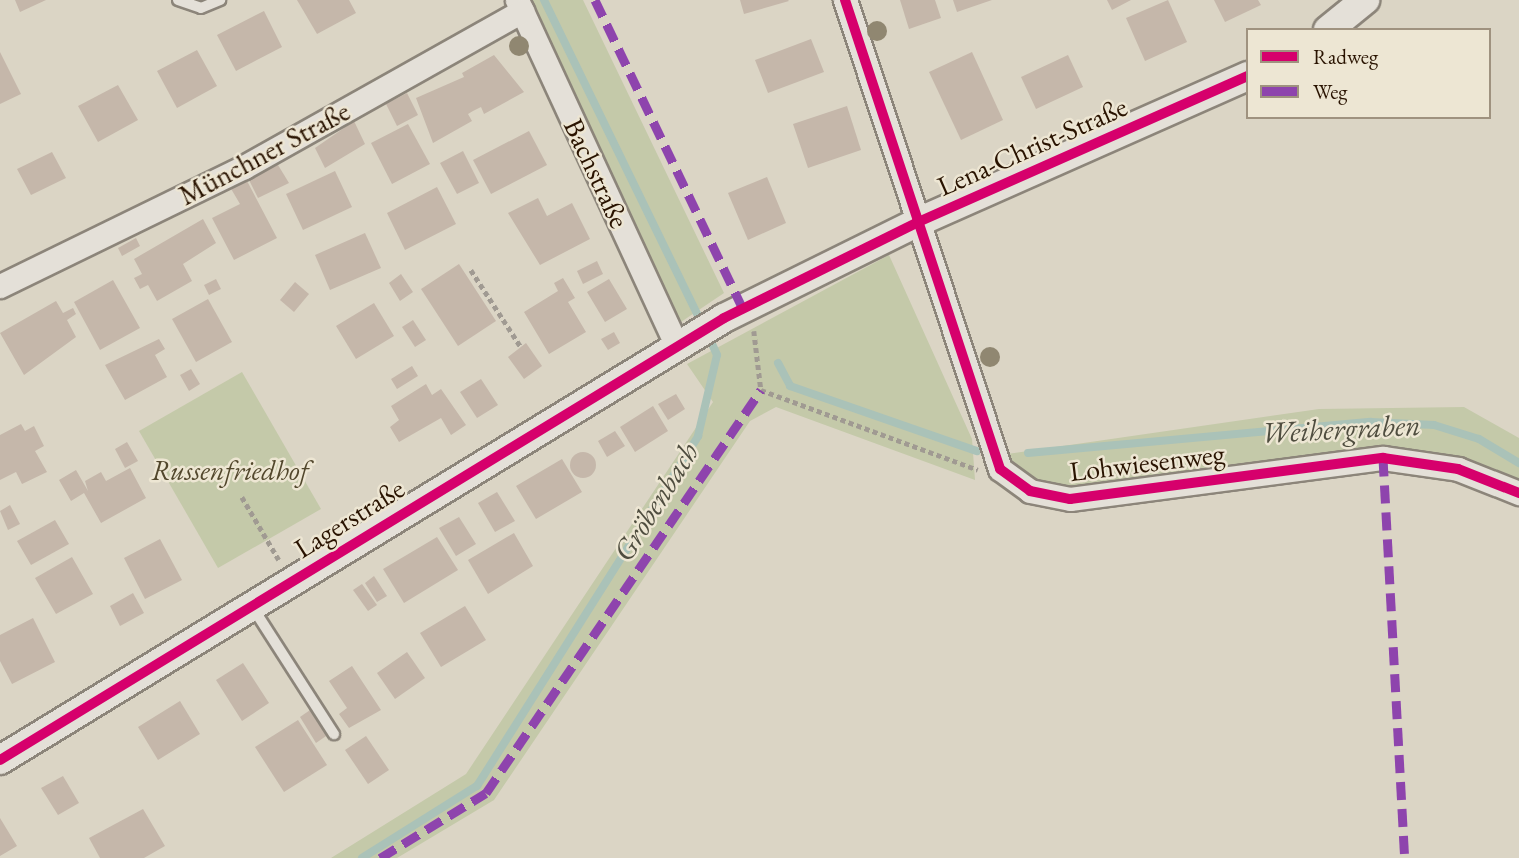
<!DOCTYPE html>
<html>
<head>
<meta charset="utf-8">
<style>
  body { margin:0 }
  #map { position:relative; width:1519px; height:858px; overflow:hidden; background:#dbd5c5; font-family:"EB Garamond",serif }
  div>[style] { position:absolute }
  .green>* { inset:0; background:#c4c9a9 }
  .stream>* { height:8px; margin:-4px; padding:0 4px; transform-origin:4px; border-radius:4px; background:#aac2b8 }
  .building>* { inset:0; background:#c5b7aa }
  .round { border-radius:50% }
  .path>* { height:4.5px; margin-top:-2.25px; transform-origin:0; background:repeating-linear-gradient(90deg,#a09a92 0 5px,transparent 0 8.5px) }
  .roads { filter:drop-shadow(2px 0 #8c857a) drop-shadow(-2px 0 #8c857a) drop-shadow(0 2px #8c857a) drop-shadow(0 -2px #8c857a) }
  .service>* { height:10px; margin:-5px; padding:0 5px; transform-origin:5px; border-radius:5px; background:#e4e0d8 }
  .minor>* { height:23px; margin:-11.5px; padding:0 11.5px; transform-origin:11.5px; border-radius:11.5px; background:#e4e0d8 }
  .tertiary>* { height:28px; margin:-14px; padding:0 14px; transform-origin:14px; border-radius:14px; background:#e4e0d8 }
  .quiet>* { height:9px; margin-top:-4.5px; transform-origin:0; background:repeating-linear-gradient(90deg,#8e44ad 0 18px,transparent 0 27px) }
  .cycleway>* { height:10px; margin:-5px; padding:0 5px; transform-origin:5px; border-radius:5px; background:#d6006c }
  .trees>* { width:20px; height:20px; margin:-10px; border-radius:50%; background:#908771 }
  span { translate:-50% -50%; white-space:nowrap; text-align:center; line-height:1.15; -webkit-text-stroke:5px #ede6d3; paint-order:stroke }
  .street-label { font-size:28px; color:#291300 }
  .park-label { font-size:28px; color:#52472c; font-style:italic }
  .water-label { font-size:30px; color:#4f4d3f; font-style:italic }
  .legend { position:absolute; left:1246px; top:28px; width:245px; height:91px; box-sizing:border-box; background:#ede6d3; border:2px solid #9f927f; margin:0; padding:9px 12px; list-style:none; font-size:21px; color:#291300 }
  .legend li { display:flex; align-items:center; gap:14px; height:35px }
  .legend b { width:35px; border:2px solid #9f927f }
</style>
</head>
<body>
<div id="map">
  <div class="green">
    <div style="clip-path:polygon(525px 0,583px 0,724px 293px,678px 324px)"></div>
    <div style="clip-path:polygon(889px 255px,972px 439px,975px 480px,776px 407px,750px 421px,494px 800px,397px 858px,331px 858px,466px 774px,713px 402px,687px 364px)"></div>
    <div style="clip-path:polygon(242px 372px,321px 509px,218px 568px,139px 431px)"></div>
    <div style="clip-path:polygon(1464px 407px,1519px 438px,1519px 484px,1436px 454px,1391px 451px,1077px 492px,1012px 472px,1007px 454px,1319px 409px)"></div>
  </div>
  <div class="stream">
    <div style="left:544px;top:0;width:360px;rotate:64deg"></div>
    <div style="left:778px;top:363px;width:26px;rotate:62deg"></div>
    <div style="left:790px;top:386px;width:198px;rotate:19.2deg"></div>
    <div style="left:1028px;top:453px;width:344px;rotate:-5.2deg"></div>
    <div style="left:1371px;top:422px;width:63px;rotate:2.7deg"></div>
    <div style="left:1434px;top:425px;width:47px;rotate:17.3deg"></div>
    <div style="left:1479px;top:439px;width:47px;rotate:31deg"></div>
    <div style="left:362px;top:858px;width:136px;rotate:-32.1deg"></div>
    <div style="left:477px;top:786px;width:414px;rotate:-57.7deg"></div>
    <div style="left:698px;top:436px;width:83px;rotate:-76.8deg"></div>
    <div style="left:717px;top:355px;width:22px;rotate:-114deg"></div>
  </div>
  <div class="building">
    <div style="clip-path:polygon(15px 0,46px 0,20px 12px)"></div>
    <div style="clip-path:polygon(297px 0,349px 0,356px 13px,317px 34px)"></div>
    <div style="clip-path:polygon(740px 0,788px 0,789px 1px,744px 14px)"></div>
    <div style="clip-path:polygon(900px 0,935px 0,941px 18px,909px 29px)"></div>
    <div style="clip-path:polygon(953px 0,992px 0,957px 12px)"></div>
    <div style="clip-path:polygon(1107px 0,1131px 0,1112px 10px)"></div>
    <div style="clip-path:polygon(1168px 0,1187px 42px,1145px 61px,1126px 18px)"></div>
    <div style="clip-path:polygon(1214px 0,1258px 0,1261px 5px,1225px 22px)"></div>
    <div style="clip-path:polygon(264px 11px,282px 47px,236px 71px,217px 35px)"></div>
    <div style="clip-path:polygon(811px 39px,824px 72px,768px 93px,755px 60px)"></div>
    <div style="clip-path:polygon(197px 50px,217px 86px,177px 108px,157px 71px)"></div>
    <div style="clip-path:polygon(0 52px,21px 94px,0 104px)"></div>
    <div style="clip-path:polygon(972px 52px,1003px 120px,961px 140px,929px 72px)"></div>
    <div style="clip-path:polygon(494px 55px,524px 92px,484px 114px,481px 107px,473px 111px,468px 114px,472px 121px,433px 143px,416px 98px,464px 77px,462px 73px)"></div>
    <div style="clip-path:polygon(1068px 55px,1083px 87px,1036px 109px,1021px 77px)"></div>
    <div style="clip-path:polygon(118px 85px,138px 120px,98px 142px,78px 106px)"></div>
    <div style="clip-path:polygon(407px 93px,418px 115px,397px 126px,386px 104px)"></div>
    <div style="clip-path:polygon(847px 106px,861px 150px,808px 168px,793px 124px)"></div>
    <div style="clip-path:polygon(354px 121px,365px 144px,325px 168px,315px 148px)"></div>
    <div style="clip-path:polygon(408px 124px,430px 164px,392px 184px,371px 143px)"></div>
    <div style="clip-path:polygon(529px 131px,547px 165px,491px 194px,473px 160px)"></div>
    <div style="clip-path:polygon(463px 151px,479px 183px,457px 194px,440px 163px)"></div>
    <div style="clip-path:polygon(52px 152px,66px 178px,31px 195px,17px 169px)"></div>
    <div style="clip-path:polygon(278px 165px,289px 183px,258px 198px,248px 178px)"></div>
    <div style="clip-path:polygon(335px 171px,352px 207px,303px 230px,286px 194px)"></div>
    <div style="clip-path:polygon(767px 177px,786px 223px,748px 240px,728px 193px)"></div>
    <div style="clip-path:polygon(246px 179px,277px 238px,234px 260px,212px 218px,240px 204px,230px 187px)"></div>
    <div style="clip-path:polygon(437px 187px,456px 224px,405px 250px,387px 213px)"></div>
    <div style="clip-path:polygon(538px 198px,547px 216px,572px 203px,590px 239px,540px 265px,508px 213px)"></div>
    <div style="clip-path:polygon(203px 219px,216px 243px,183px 264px,192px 281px,157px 301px,148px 285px,140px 289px,134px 278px,142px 274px,134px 259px)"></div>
    <div style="clip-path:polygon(365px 233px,381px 268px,330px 290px,315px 255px)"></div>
    <div style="clip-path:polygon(136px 238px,140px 246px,122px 256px,118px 248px)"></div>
    <div style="clip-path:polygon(597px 261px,603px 274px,583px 284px,577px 271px)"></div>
    <div style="clip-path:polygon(459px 264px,496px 321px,458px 346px,421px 289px)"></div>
    <div style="clip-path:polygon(401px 274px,413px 292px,400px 301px,389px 283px)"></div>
    <div style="clip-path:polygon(563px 278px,575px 298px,568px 302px,586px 332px,549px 354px,524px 312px,558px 291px,554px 283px)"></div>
    <div style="clip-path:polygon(216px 279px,221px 289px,209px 295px,204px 285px)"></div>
    <div style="clip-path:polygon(609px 279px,627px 309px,605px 322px,587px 292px)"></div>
    <div style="clip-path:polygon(113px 280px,140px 328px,100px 350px,74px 302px)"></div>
    <div style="clip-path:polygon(295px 282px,309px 294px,294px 312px,280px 300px)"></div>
    <div style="clip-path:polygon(208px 299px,232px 342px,196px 362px,172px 319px)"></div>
    <div style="clip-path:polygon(56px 301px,63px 313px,73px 308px,76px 314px,67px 320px,76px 337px,24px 375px,0 333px)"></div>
    <div style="clip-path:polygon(374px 303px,394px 336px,356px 359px,336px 326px)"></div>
    <div style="clip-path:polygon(413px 320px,426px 340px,415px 347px,402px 327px)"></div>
    <div style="clip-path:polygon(614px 332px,620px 343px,608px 350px,601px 339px)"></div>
    <div style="clip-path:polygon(159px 339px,165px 349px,155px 355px,167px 377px,125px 400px,105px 365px)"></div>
    <div style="clip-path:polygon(526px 343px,542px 366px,524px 379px,508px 357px)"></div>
    <div style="clip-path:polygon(412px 366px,418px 376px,397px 389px,391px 379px)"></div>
    <div style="clip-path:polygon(191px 369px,200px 384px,189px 391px,180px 375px)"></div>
    <div style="clip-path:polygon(481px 379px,498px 405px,477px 418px,460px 392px)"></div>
    <div style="clip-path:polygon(426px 384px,432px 395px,441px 389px,466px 425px,451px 435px,441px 418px,399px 442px,390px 427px,399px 420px,391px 406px)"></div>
    <div style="clip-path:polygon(676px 394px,685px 409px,668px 420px,658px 404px)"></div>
    <div style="clip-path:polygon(653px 406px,668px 431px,635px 452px,620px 427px)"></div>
    <div style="clip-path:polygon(21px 424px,25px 431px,34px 426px,44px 446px,35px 451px,47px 472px,22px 484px,16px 472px,0 480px,0 435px)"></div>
    <div style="clip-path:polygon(615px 431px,625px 446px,607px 457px,598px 441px)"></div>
    <div style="clip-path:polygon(127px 442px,138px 461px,125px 468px,115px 449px)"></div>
    <div class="round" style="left:570px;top:452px;width:26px;height:26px"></div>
    <div style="clip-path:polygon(562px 459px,582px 492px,536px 519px,516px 486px)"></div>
    <div style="clip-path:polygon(130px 468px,146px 498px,101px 523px,84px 493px,71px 501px,59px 480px,76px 470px,88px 491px,85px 481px,101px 472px,106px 481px)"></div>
    <div style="clip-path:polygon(497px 492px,515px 521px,495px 532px,478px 503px)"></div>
    <div style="clip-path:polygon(10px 505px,20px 524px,8px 530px,0 511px)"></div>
    <div style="clip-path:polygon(459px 517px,476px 544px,456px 556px,439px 528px)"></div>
    <div style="clip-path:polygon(55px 520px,69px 544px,31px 565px,17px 541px)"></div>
    <div style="clip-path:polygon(514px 533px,533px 566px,488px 594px,468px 560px)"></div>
    <div style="clip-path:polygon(437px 537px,458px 570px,404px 603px,383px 569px)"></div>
    <div style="clip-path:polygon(160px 539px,182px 580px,145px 599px,124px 558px)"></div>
    <div style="clip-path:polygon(72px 557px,93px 594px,56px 614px,35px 578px)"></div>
    <div style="clip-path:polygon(374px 576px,387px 596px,377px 602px,365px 583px)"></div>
    <div style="clip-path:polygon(362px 584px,377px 605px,368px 611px,353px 590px)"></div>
    <div style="clip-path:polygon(133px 593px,144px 613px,120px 626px,110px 606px)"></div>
    <div style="clip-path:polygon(465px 606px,486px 640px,441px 667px,420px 633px)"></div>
    <div style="clip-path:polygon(33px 618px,55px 662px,12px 684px,0 661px,0 635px)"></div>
    <div style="clip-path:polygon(407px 652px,425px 678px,395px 699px,377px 673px)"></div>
    <div style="clip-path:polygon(243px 663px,269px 703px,242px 721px,216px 680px)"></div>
    <div style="clip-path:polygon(352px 666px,381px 710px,349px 728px,339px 714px,347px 708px,329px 681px)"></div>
    <div style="clip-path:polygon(180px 701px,200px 734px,158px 760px,138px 727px)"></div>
    <div style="clip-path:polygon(313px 708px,329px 734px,316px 743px,300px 717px)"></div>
    <div style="clip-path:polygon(298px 720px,327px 765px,284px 792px,255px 747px)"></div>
    <div style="clip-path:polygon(366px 736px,389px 770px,368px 784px,345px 750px)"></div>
    <div style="clip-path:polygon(63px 776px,79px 803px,58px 815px,41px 788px)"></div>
    <div style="clip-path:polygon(143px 809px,165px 846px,144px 858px,100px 858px,89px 838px)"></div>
    <div style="clip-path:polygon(0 818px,17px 846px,0 856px)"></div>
  </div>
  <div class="path">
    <div style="left:471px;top:270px;width:92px;rotate:57deg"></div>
    <div style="left:754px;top:331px;width:59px;rotate:83.2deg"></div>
    <div style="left:761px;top:390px;width:231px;rotate:20.2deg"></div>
    <div style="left:242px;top:497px;width:73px;rotate:59.6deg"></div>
  </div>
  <div class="roads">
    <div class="service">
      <div style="left:178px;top:0;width:24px;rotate:19deg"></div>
      <div style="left:201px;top:8px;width:21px;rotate:-23deg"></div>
      <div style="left:253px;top:608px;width:150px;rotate:57.3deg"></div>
    </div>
    <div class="minor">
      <div style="left:517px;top:0;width:381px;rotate:65.2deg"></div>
      <div style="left:845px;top:0;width:494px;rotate:71.7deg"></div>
      <div style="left:1000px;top:469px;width:37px;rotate:36deg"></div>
      <div style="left:1030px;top:491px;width:41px;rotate:11.3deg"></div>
      <div style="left:1070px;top:499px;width:316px;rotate:-7.5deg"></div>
      <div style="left:1383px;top:458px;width:76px;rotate:8.3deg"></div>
      <div style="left:1458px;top:469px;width:66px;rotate:21.5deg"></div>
      <div style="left:0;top:286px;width:271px;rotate:-26deg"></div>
      <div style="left:244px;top:167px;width:319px;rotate:-29.3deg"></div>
    </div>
    <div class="tertiary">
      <div style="left:1328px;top:30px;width:48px;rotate:-39deg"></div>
      <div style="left:0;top:760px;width:848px;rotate:-31.4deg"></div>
      <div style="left:724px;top:318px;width:214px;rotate:-26.3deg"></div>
      <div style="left:916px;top:223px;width:363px;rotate:-23.9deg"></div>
    </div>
  </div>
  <div class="quiet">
    <div style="left:595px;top:0;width:343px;rotate:64.4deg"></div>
    <div style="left:1383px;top:458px;width:401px;rotate:86.9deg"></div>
    <div style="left:380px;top:858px;width:124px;rotate:-31.5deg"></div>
    <div style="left:486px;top:793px;width:488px;rotate:-55.7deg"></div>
  </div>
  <div class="cycleway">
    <div style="left:845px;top:0;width:494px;rotate:71.7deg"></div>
    <div style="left:1000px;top:469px;width:37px;rotate:36deg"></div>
    <div style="left:1030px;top:491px;width:41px;rotate:11.3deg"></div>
    <div style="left:1070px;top:499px;width:316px;rotate:-7.5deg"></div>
    <div style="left:1383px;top:458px;width:76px;rotate:8.3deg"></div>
    <div style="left:1458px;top:469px;width:66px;rotate:21.5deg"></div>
    <div style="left:0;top:760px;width:848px;rotate:-31.4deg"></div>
    <div style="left:724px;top:318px;width:214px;rotate:-26.3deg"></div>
    <div style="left:916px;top:223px;width:363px;rotate:-23.9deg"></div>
  </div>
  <div class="trees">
    <div style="left:877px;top:31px"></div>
    <div style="left:519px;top:46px"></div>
    <div style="left:990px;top:357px"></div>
  </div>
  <div class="street-label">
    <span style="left:1032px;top:146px;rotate:-24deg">Lena-Christ-Straße</span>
    <span style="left:264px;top:153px;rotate:-28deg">Münchner Straße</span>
    <span style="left:597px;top:173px;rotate:65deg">Bachstraße</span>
    <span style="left:1147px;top:462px;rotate:-7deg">Lohwiesenweg</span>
    <span style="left:349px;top:518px;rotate:-32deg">Lagerstraße</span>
  </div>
  <div class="park-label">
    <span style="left:230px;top:470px">Russenfriedhof</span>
  </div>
  <div class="water-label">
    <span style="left:1341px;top:429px;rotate:-3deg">Weihergraben</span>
    <span style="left:656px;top:502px;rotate:-58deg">Gröbenbach</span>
  </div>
  <ul class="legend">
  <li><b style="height:9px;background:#d6006c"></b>Radweg</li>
  <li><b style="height:9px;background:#8e44ad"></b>Weg</li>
  </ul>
</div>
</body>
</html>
